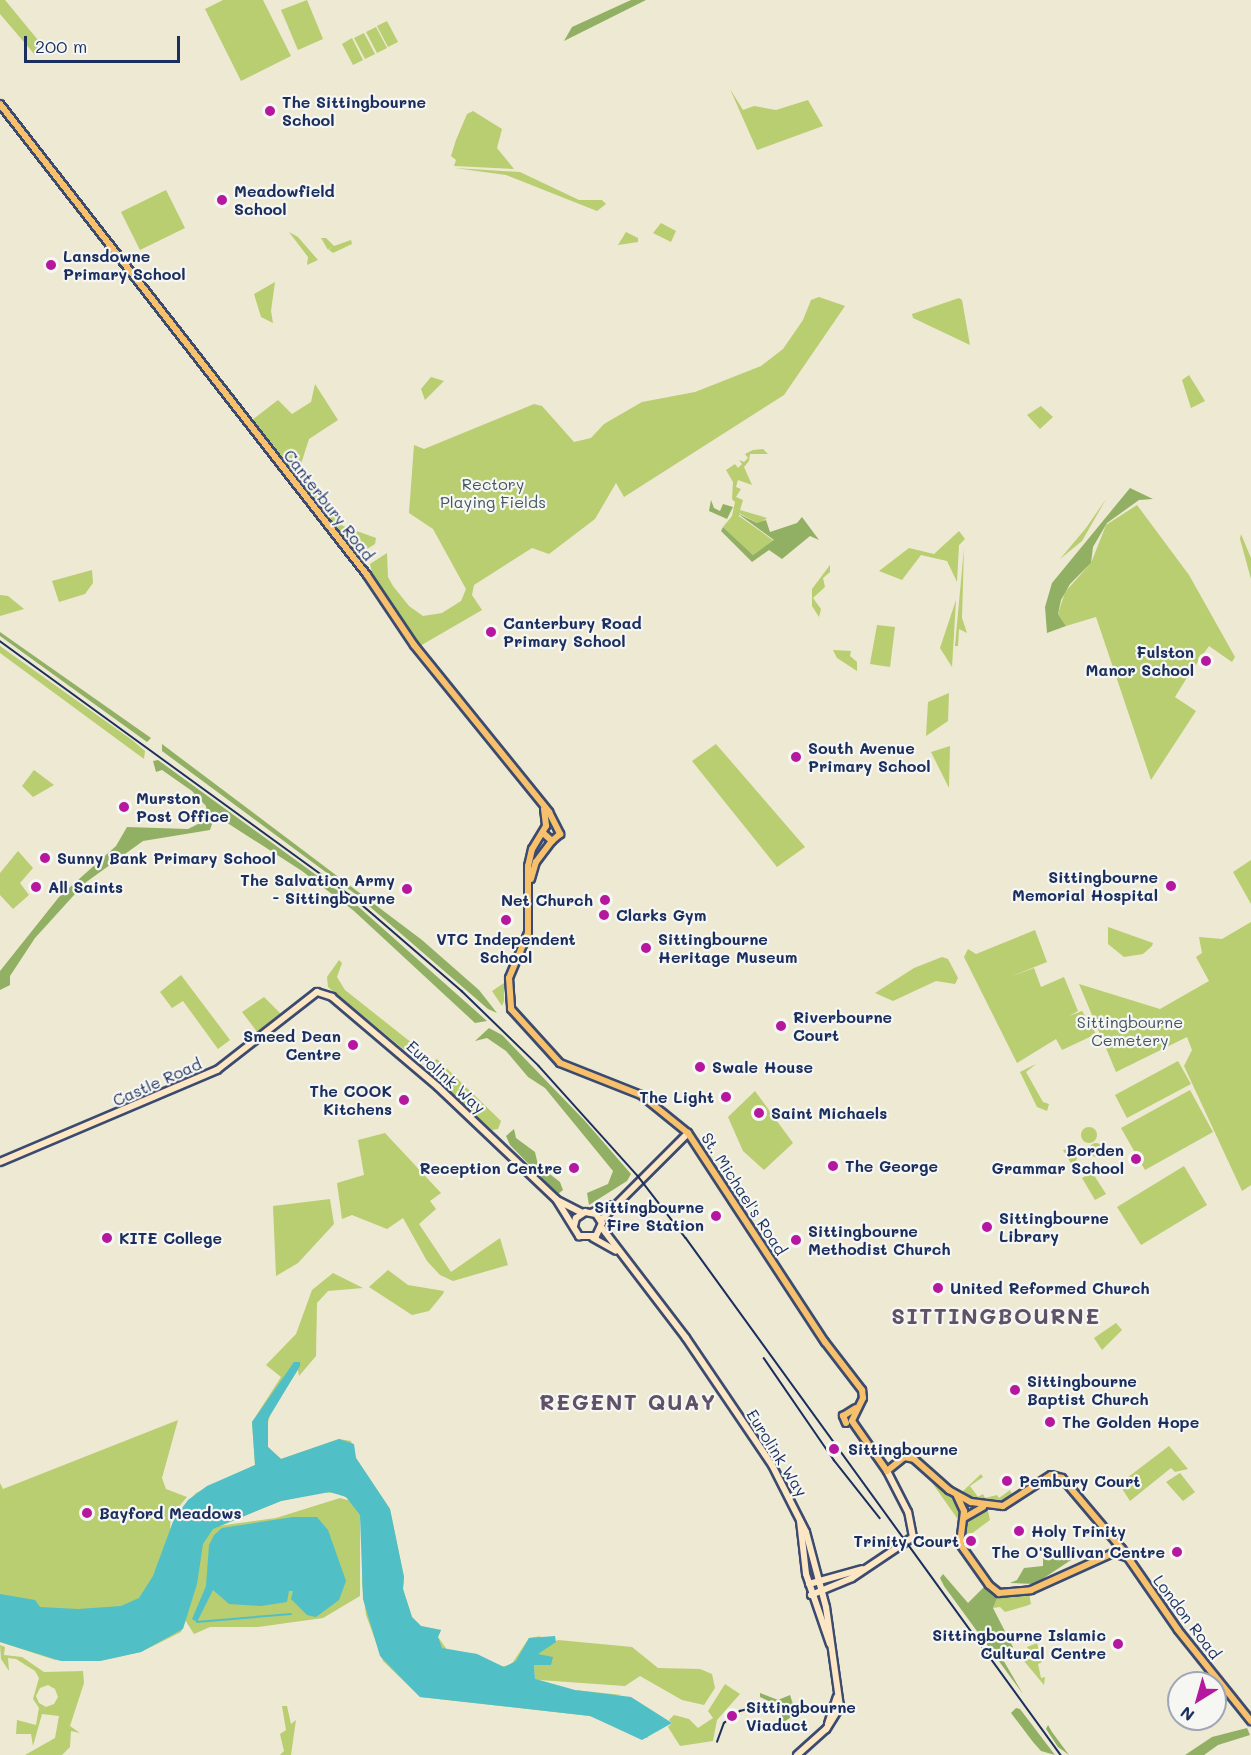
<!DOCTYPE html>
<html>
<head>
<meta charset="utf-8">
<style>
  body { margin:0 }
  #map { position:relative; width:1251px; height:1755px; overflow:hidden; background:#eee9d3; font-family:Mali,sans-serif }
  div>[style] { position:absolute }
  .green>* { inset:0; background:#b9cd71 }
  .round { border-radius:50% }
  .forest>* { inset:0; background:#92b063 }
  .water>* { inset:0; background:#50bfc6 }
  .stream>* { height:1.5px; margin:-0.75px; padding:0 0.75px; transform-origin:0.75px; border-radius:0.75px; background:#50bfc6 }
  .roads { filter:drop-shadow(2px 0 #3b4b70) drop-shadow(-2px 0 #3b4b70) drop-shadow(0 2px #3b4b70) drop-shadow(0 -2px #3b4b70) }
  .secondary>* { height:6px; margin:-3px; padding:0 3px; transform-origin:3px; border-radius:3px; background:#fce6c4 }
  .primary>* { height:6px; margin:-3px; padding:0 3px; transform-origin:3px; border-radius:3px; background:#f7c06c }
  .rail>* { height:1.5px; margin:-0.75px; padding:0 0.75px; transform-origin:0.75px; border-radius:0.75px; background:#1b2f5e }
  .dots>* { width:16px; height:16px; translate:-50% -50%; box-sizing:border-box; border:3px solid #f6f6f2; border-radius:50% }
  span { translate:-50% -50%; white-space:nowrap; text-align:center; line-height:1.15; -webkit-text-stroke:4.5px #f6f6f2; paint-order:stroke }
  .poi-label { font-size:16px; color:#1b2f5e; font-weight:700 }
  .left { translate:0 -50%; text-align:left }
  .right { translate:-100% -50%; text-align:right }
  .park-label { font-size:16px; color:#425663 }
  .street-label { font-size:16px; color:#1b2f5e }
  .district-label { font-size:22px; color:#5f5268; font-weight:700; letter-spacing:1.5px }
  .north { position:absolute; left:1167px; top:1671px; width:60px; height:60px; box-sizing:border-box; background:#f6f6f2; border:2px solid #9ea6b7; border-radius:50%; rotate:217deg; font-size:16px; font-weight:700; line-height:24px; text-align:center; color:#1b2f5e }
  .north::after { content:''; display:block; margin:auto; width:21px; height:27px; background:#b5179e; clip-path:polygon(50% 0,100% 100%,50% 72%,0 100%) }
  .scale { position:absolute; left:24px; top:36px; width:156px; height:27px; box-sizing:border-box; border:3px solid #1b2f5e; border-top:0; padding-left:8px; font-size:18px; line-height:21px; white-space:nowrap; color:#1b2f5e; -webkit-text-stroke:4px #f6f6f2; paint-order:stroke }
</style>
</head>
<body>
<div id="map">
  <div class="green">
    <div style="clip-path:polygon(0 0,5px 0,47px 51px,35px 55px,0 14px)"></div>
    <div style="clip-path:polygon(223px 0,263px 0,291px 56px,241px 81px,205px 9px)"></div>
    <div style="clip-path:polygon(307px 0,323px 39px,298px 50px,281px 10px)"></div>
    <div style="clip-path:polygon(387px 21px,398px 42px,388px 47px,377px 26px)"></div>
    <div style="clip-path:polygon(376px 27px,387px 48px,377px 53px,366px 32px)"></div>
    <div style="clip-path:polygon(364px 33px,375px 54px,365px 59px,354px 38px)"></div>
    <div style="clip-path:polygon(352px 38px,363px 60px,353px 65px,342px 44px)"></div>
    <div style="clip-path:polygon(730px 89px,743px 110px,754px 106px,776px 110px,808px 100px,823px 126px,757px 150px)"></div>
    <div style="clip-path:polygon(473px 111px,502px 129px,497px 148px,514px 169px,454px 166px,456px 160px,451px 156px,456px 140px,467px 114px)"></div>
    <div style="clip-path:polygon(455px 168px,520px 172px,579px 200px,602px 200px,606px 204px,597px 211px,506px 175px)"></div>
    <div style="clip-path:polygon(166px 190px,185px 228px,140px 250px,121px 212px)"></div>
    <div style="clip-path:polygon(661px 223px,676px 231px,671px 242px,653px 233px)"></div>
    <div style="clip-path:polygon(289px 232px,298px 237px,318px 260px,307px 265px,308px 257px)"></div>
    <div style="clip-path:polygon(626px 232px,638px 238px,638px 242px,618px 245px)"></div>
    <div style="clip-path:polygon(321px 238px,326px 238px,334px 246px,351px 240px,352px 244px,333px 253px,329px 250px,332px 246px,328px 250px)"></div>
    <div style="clip-path:polygon(275px 282px,271px 311px,273px 323px,261px 317px,254px 294px)"></div>
    <div style="clip-path:polygon(819px 297px,845px 306px,784px 395px,624px 497px,616px 483px,595px 519px,549px 554px,532px 548px,474px 585px,472px 595px,482px 610px,420px 646px,373px 576px,370px 564px,387px 553px,388px 577px,393px 586px,409px 606px,423px 616px,442px 613px,461px 601px,466px 589px,433px 529px,409px 513px,414px 445px,424px 449px,534px 404px,542px 406px,574px 442px,591px 438px,604px 424px,642px 402px,695px 392px,761px 366px,783px 349px,803px 320px,811px 300px)"></div>
    <div style="clip-path:polygon(959px 298px,962px 300px,970px 345px,913px 318px,912px 314px)"></div>
    <div style="clip-path:polygon(1189px 375px,1205px 401px,1191px 408px,1182px 380px)"></div>
    <div style="clip-path:polygon(431px 377px,444px 381px,425px 400px,421px 389px)"></div>
    <div style="clip-path:polygon(315px 384px,338px 420px,309px 439px,300px 467px,343px 526px,376px 538px,375px 544px,362px 552px,353px 551px,252px 420px,278px 400px,292px 414px,311px 402px)"></div>
    <div style="clip-path:polygon(1041px 406px,1053px 417px,1040px 429px,1027px 415px)"></div>
    <div style="clip-path:polygon(763px 449px,768px 454px,750px 454px,749px 461px,744px 467px,752px 485px,738px 480px,736px 487px,741px 489px,736px 497px,743px 500px,740px 510px,767px 518px,759px 524px,739px 513px,739px 516px,774px 541px,753px 555px,723px 527px,732px 516px,735px 502px,732px 499px,733px 482px,726px 470px,735px 464px,738px 468px,742px 464px,739px 460px,744px 462px,748px 458px,745px 454px,753px 450px)"></div>
    <div style="clip-path:polygon(1106px 499px,1082px 541px,1060px 559px,1086px 528px)"></div>
    <div style="clip-path:polygon(1137px 505px,1189px 575px,1235px 657px,1232px 662px,1209px 646px,1188px 676px,1175px 697px,1196px 711px,1151px 780px,1096px 617px,1066px 626px,1058px 614px,1065px 592px,1091px 563px,1106px 525px)"></div>
    <div style="clip-path:polygon(959px 531px,965px 539px,959px 545px,957px 582px,947px 561px,921px 555px,902px 580px,879px 571px,909px 548px,934px 554px)"></div>
    <div style="clip-path:polygon(1241px 534px,1251px 558px,1251px 579px,1240px 539px)"></div>
    <div style="clip-path:polygon(964px 548px,962px 618px,967px 633px,959px 629px,958px 646px,955px 646px)"></div>
    <div style="clip-path:polygon(830px 565px,830px 572px,823px 578px,825px 587px,813px 598px,821px 609px,819px 617px,812px 606px,812px 589px)"></div>
    <div style="clip-path:polygon(92px 570px,93px 583px,85px 594px,59px 602px,52px 581px)"></div>
    <div style="clip-path:polygon(0 595px,8px 596px,24px 609px,0 616px)"></div>
    <div style="clip-path:polygon(956px 600px,952px 667px,940px 648px)"></div>
    <div style="clip-path:polygon(877px 625px,895px 627px,890px 667px,870px 664px)"></div>
    <div style="clip-path:polygon(0 646px,132px 740px,145px 751px,144px 759px,0 653px)"></div>
    <div style="clip-path:polygon(833px 650px,851px 651px,850px 656px,857px 662px,857px 671px,837px 658px)"></div>
    <div style="clip-path:polygon(949px 693px,948px 721px,926px 736px,928px 702px)"></div>
    <div style="clip-path:polygon(716px 744px,805px 847px,777px 867px,692px 761px)"></div>
    <div style="clip-path:polygon(950px 746px,949px 788px,931px 752px)"></div>
    <div style="clip-path:polygon(34px 770px,54px 785px,33px 797px,22px 786px)"></div>
    <div style="clip-path:polygon(18px 851px,33px 868px,20px 883px,29px 895px,13px 909px,0 895px,0 873px)"></div>
    <div style="clip-path:polygon(1251px 860px,1251px 904px,1233px 872px)"></div>
    <div style="clip-path:polygon(1251px 922px,1251px 1185px,1242px 1191px,1184px 1066px,1192px 1050px,1187px 1037px,1116px 1072px,1079px 984px,1160px 1009px,1209px 981px,1196px 957px,1202px 953px,1199px 937px,1222px 939px)"></div>
    <div style="clip-path:polygon(1108px 927px,1153px 943px,1152px 946px,1143px 954px,1124px 957px,1108px 944px)"></div>
    <div style="clip-path:polygon(1035px 930px,1047px 962px,1010px 977px,1034px 968px,1041px 987px,1064px 977px,1078px 1011px,1069px 1016px,1082px 1011px,1096px 1034px,1062px 1050px,1056px 1039px,1017px 1063px,964px 957px,968px 949px,976px 954px)"></div>
    <div style="clip-path:polygon(942px 957px,948px 959px,958px 978px,955px 984px,936px 981px,893px 1001px,875px 993px,914px 968px)"></div>
    <div style="clip-path:polygon(339px 960px,342px 963px,337px 977px,345px 990px,427px 1055px,426px 1060px,407px 1052px,328px 987px,327px 977px)"></div>
    <div style="clip-path:polygon(181px 975px,230px 1040px,218px 1049px,183px 1001px,172px 1008px,160px 992px)"></div>
    <div style="clip-path:polygon(504px 983px,504px 1001px,502px 1006px,492px 991px)"></div>
    <div style="clip-path:polygon(264px 997px,281px 1014px,258px 1033px,242px 1012px)"></div>
    <div style="clip-path:polygon(437px 1059px,501px 1121px,498px 1129px,492px 1130px,424px 1067px)"></div>
    <div style="clip-path:polygon(1178px 1061px,1191px 1084px,1127px 1118px,1115px 1095px)"></div>
    <div style="clip-path:polygon(1036px 1064px,1026px 1072px,1043px 1102px,1049px 1104px,1047px 1111px,1037px 1107px,1020px 1072px)"></div>
    <div style="clip-path:polygon(1190px 1090px,1213px 1132px,1145px 1170px,1121px 1128px)"></div>
    <div style="clip-path:polygon(755px 1091px,793px 1143px,764px 1170px,743px 1151px,728px 1117px)"></div>
    <div class="round" style="left:1081px;top:1127px;width:16px;height:16px"></div>
    <div style="clip-path:polygon(385px 1133px,441px 1193px,430px 1201px,436px 1209px,419px 1224px,451px 1272px,500px 1238px,508px 1265px,453px 1281px,440px 1275px,427px 1261px,403px 1218px,387px 1229px,352px 1215px,342px 1219px,337px 1183px,364px 1175px,358px 1140px)"></div>
    <div class="round" style="left:1089px;top:1143px;width:14px;height:14px"></div>
    <div style="clip-path:polygon(1068px 1149px,1077px 1158px,1074px 1168px,1063px 1150px)"></div>
    <div style="clip-path:polygon(1184px 1166px,1207px 1205px,1141px 1245px,1117px 1207px)"></div>
    <div style="clip-path:polygon(1092px 1172px,1106px 1194px,1095px 1200px,1082px 1178px)"></div>
    <div style="clip-path:polygon(330px 1199px,334px 1224px,298px 1263px,276px 1276px,273px 1206px)"></div>
    <div style="clip-path:polygon(388px 1270px,408px 1285px,444px 1291px,443px 1294px,429px 1311px,412px 1315px,369px 1287px)"></div>
    <div style="clip-path:polygon(333px 1273px,363px 1288px,328px 1291px,317px 1303px,316px 1356px,299px 1376px,298px 1370px,271px 1411px,266px 1430px,268px 1447px,281px 1459px,339px 1439px,351px 1441px,356px 1458px,390px 1509px,404px 1577px,403px 1589px,412px 1617px,421px 1626px,441px 1630px,438px 1637px,448px 1651px,477px 1654px,497px 1667px,511px 1665px,529px 1638px,541px 1636px,531px 1644px,523px 1665px,431px 1683px,364px 1481px,218px 1493px,174px 1601px,42px 1617px,35px 1601px,0 1618px,0 1483px,3px 1489px,178px 1420px,162px 1478px,166px 1489px,187px 1497px,171px 1516px,170px 1529px,178px 1513px,196px 1493px,255px 1465px,252px 1422px,281px 1377px,266px 1365px,296px 1334px,312px 1290px)"></div>
    <div style="clip-path:polygon(1116px 1323px,1122px 1330px,1102px 1350px,1094px 1338px)"></div>
    <div style="clip-path:polygon(1169px 1446px,1188px 1469px,1175px 1472px,1171px 1468px,1130px 1501px,1119px 1484px)"></div>
    <div style="clip-path:polygon(1180px 1473px,1195px 1492px,1183px 1501px,1166px 1482px)"></div>
    <div style="clip-path:polygon(981px 1474px,983px 1477px,970px 1486px,978px 1497px,983px 1494px,985px 1498px,997px 1495px,999px 1498px,1010px 1490px,1013px 1496px,1000px 1503px,972px 1500px,938px 1477px,962px 1492px)"></div>
    <div style="clip-path:polygon(evenodd,357px 1476px,379px 1622px,649px 1738px,638px 1738px,619px 1726px,590px 1716px,420px 1697px,383px 1661px,366px 1615px,362px 1584px,363px 1534px,360px 1517px,360px 1596px,323px 1618px,258px 1627px,210px 1627px,194px 1634px,185px 1620px,181px 1632px,141px 1652px,100px 1661px,55px 1660px,0 1642px,113px 1635px,196px 1524px,357px 1476px,323px 1492px,341px 1494px,351px 1501px,340px 1498px,276px 1518px,218px 1526px,281px 1501px,323px 1492px)"></div>
    <div style="clip-path:polygon(928px 1477px,957px 1501px,962px 1508px,959px 1521px)"></div>
    <div style="clip-path:polygon(982px 1509px,988px 1511px,990px 1520px,963px 1540px,968px 1516px)"></div>
    <div style="clip-path:polygon(1029px 1593px,1031px 1604px,1026px 1606px,1005px 1612px,1000px 1607px,993px 1608px,998px 1596px)"></div>
    <div style="clip-path:polygon(558px 1640px,632px 1647px,658px 1668px,700px 1669px,712px 1674px,715px 1688px,704px 1705px,682px 1700px,640px 1676px,625px 1686px,539px 1680px,575px 1690px,622px 1695px,603px 1697px,535px 1680px,533px 1653px)"></div>
    <div style="clip-path:polygon(1037px 1643px,1042px 1662px,1038px 1664px,1041px 1678px,1045px 1677px,1044px 1685px,1024px 1661px,1034px 1658px,1027px 1647px)"></div>
    <div style="clip-path:polygon(evenodd,0 1645px,5px 1647px,4px 1655px,22px 1657px,44px 1672px,83px 1671px,84px 1683px,70px 1726px,80px 1733px,71px 1731px,70px 1747px,62px 1755px,25px 1755px,55px 1738px,59px 1716px,42px 1714px,33px 1746px,31px 1734px,16px 1734px,17px 1720px,36px 1725px,39px 1708px,33px 1699px,39px 1678px,35px 1671px,16px 1659px,8px 1658px,9px 1671px,1px 1659px,0 1645px,48px 1685px,55px 1689px,58px 1697px,54px 1704px,46px 1707px,39px 1703px,36px 1696px,40px 1688px,48px 1685px)"></div>
    <div style="clip-path:polygon(725px 1684px,740px 1694px,717px 1720px,713px 1741px,680px 1746px,668px 1727px,672px 1723px,669px 1720px,674px 1715px,689px 1719px,698px 1728px,713px 1718px,708px 1711px)"></div>
    <div style="clip-path:polygon(282px 1706px,287px 1706px,291px 1724px,296px 1720px,291px 1755px,280px 1755px,284px 1751px,280px 1734px,286px 1730px)"></div>
  </div>
  <div class="forest">
    <div style="clip-path:polygon(631px 0,646px 0,564px 41px,572px 27px)"></div>
    <div style="clip-path:polygon(1130px 488px,1153px 499px,1139px 500px,1107px 523px,1093px 547px,1091px 563px,1070px 584px,1061px 600px,1058px 614px,1066px 626px,1047px 633px,1045px 607px,1052px 583px)"></div>
    <div style="clip-path:polygon(711px 500px,714px 508px,720px 511px,723px 504px,733px 507px,723px 527px,753px 555px,774px 540px,737px 513px,757px 523px,766px 520px,770px 532px,797px 523px,802px 517px,819px 540px,810px 536px,782px 559px,769px 550px,752px 562px,721px 531px,727px 519px,709px 511px)"></div>
    <div style="clip-path:polygon(0 632px,151px 738px,147px 742px,0 636px)"></div>
    <div style="clip-path:polygon(162px 744px,422px 940px,479px 990px,497px 1013px,488px 1009px,354px 893px,162px 751px)"></div>
    <div style="clip-path:polygon(158px 760px,352px 901px,487px 1021px,475px 1023px,354px 911px,302px 871px,215px 815px,210px 830px,143px 841px,85px 883px,35px 938px,10px 976px,10px 985px,0 990px,0 971px,59px 897px,116px 846px,127px 827px,188px 829px,208px 819px,206px 806px,192px 791px,162px 770px,156px 772px,153px 761px)"></div>
    <div style="clip-path:polygon(489px 1028px,502px 1035px,585px 1121px,631px 1174px,627px 1181px,589px 1205px,587px 1193px,608px 1184px,613px 1171px,545px 1088px,528px 1077px,506px 1051px,487px 1038px,475px 1041px)"></div>
    <div style="clip-path:polygon(514px 1129px,516px 1138px,535px 1152px,538px 1165px,560px 1182px,563px 1190px,558px 1194px,510px 1145px,506px 1136px)"></div>
    <div style="clip-path:polygon(1072px 1545px,1080px 1554px,1035px 1584px,1010px 1583px,1017px 1580px,1024px 1568px,1043px 1566px,1043px 1555px)"></div>
    <div style="clip-path:polygon(943px 1574px,968px 1603px,984px 1587px,998px 1596px,993px 1608px,1013px 1647px,1002px 1658px,1023px 1694px,944px 1586px,940px 1578px)"></div>
    <div style="clip-path:polygon(760px 1693px,778px 1700px,790px 1695px,795px 1710px,791px 1717px,774px 1729px,786px 1709px,760px 1697px)"></div>
    <div style="clip-path:polygon(1016px 1708px,1020px 1709px,1055px 1755px,1041px 1751px,1033px 1742px,1011px 1713px)"></div>
    <div style="clip-path:polygon(1048px 1725px,1052px 1732px,1069px 1755px,1058px 1747px,1046px 1729px)"></div>
    <div style="clip-path:polygon(1247px 1728px,1250px 1735px,1218px 1745px,1204px 1755px,1185px 1755px,1212px 1737px)"></div>
  </div>
  <div class="water">
    <div style="clip-path:polygon(294px 1362px,300px 1362px,300px 1366px,268px 1419px,268px 1447px,281px 1459px,339px 1439px,354px 1444px,356px 1458px,390px 1509px,404px 1577px,403px 1589px,412px 1617px,421px 1626px,441px 1630px,438px 1637px,442px 1648px,477px 1654px,504px 1667px,516px 1661px,529px 1638px,555px 1636px,556px 1642px,538px 1654px,553px 1657px,551px 1665px,534px 1665px,535px 1679px,575px 1690px,631px 1697px,672px 1723px,642px 1740px,590px 1716px,420px 1697px,380px 1656px,363px 1599px,360px 1515px,346px 1497px,330px 1492px,281px 1501px,213px 1529px,203px 1544px,197px 1584px,183px 1629px,141px 1652px,100px 1661px,61px 1661px,0 1642px,0 1594px,35px 1600px,40px 1607px,78px 1609px,121px 1606px,139px 1598px,153px 1576px,174px 1519px,188px 1500px,207px 1486px,255px 1465px,252px 1422px)"></div>
    <div style="clip-path:polygon(293px 1517px,317px 1517px,328px 1530px,346px 1581px,339px 1600px,316px 1617px,307px 1615px,291px 1599px,293px 1591px,289px 1591px,287px 1602px,261px 1606px,229px 1604px,213px 1590px,197px 1622px,192px 1619px,206px 1586px,209px 1545px,214px 1535px,222px 1528px)"></div>
  </div>
  <div class="stream">
    <div style="left:197px;top:1622px;width:94px;rotate:-4.9deg"></div>
  </div>
  <div class="roads">
    <div class="secondary">
      <div style="left:0;top:1162px;width:236px;rotate:-23deg"></div>
      <div style="left:217px;top:1070px;width:127px;rotate:-38deg"></div>
      <div style="left:317px;top:992px;width:16px;rotate:18deg"></div>
      <div style="left:332px;top:997px;width:139px;rotate:40.3deg"></div>
      <div style="left:438px;top:1087px;width:163px;rotate:43.5deg"></div>
      <div style="left:556px;top:1199px;width:44px;rotate:58.1deg"></div>
      <div style="left:579px;top:1236px;width:17px"></div>
      <div style="left:596px;top:1236px;width:14px;rotate:-65deg"></div>
      <div style="left:602px;top:1223px;width:11px;rotate:-124deg"></div>
      <div style="left:596px;top:1214px;width:11px;rotate:-170deg"></div>
      <div style="left:585px;top:1212px;width:11px;rotate:146deg"></div>
      <div style="left:576px;top:1218px;width:8px;rotate:104deg"></div>
      <div style="left:557px;top:1200px;width:28px;rotate:27deg"></div>
      <div style="left:593px;top:1212px;width:19px;rotate:-21deg"></div>
      <div style="left:601px;top:1220px;width:123px;rotate:-45deg"></div>
      <div style="left:602px;top:1228px;width:138px;rotate:52.6deg"></div>
      <div style="left:686px;top:1338px;width:153px;rotate:55.9deg"></div>
      <div style="left:772px;top:1465px;width:75px;rotate:63.1deg"></div>
      <div style="left:806px;top:1532px;width:78px;rotate:75.1deg"></div>
      <div style="left:826px;top:1607px;width:101px;rotate:82deg"></div>
      <div style="left:840px;top:1707px;width:26px;rotate:122deg"></div>
      <div style="left:826px;top:1729px;width:39px;rotate:138deg"></div>
      <div style="left:593px;top:1238px;width:26px;rotate:29deg"></div>
      <div style="left:800px;top:1521px;width:53px;rotate:83.5deg"></div>
      <div style="left:806px;top:1574px;width:74px;rotate:71.1deg"></div>
      <div style="left:809px;top:1584px;width:55px;rotate:-15.8deg"></div>
      <div style="left:811px;top:1595px;width:44px;rotate:-22.5deg"></div>
      <div style="left:852px;top:1578px;width:73px;rotate:-33.9deg"></div>
      <div style="left:913px;top:1537px;width:25px;rotate:-101deg"></div>
      <div style="left:908px;top:1512px;width:46px;rotate:-117.1deg"></div>
      <div style="left:828px;top:1724px;width:28px;rotate:-72deg"></div>
    </div>
    <div class="primary">
      <div style="left:0;top:104px;width:597px;rotate:52.07deg"></div>
      <div style="left:367px;top:575px;width:84px;rotate:56.1deg"></div>
      <div style="left:414px;top:645px;width:215px;rotate:51deg"></div>
      <div style="left:549px;top:812px;width:25px;rotate:63deg"></div>
      <div style="left:560px;top:834px;width:11px;rotate:139deg"></div>
      <div style="left:552px;top:841px;width:12px;rotate:-138deg"></div>
      <div style="left:544px;top:809px;width:17px;rotate:83deg"></div>
      <div style="left:546px;top:826px;width:27px;rotate:121deg"></div>
      <div style="left:532px;top:849px;width:17px;rotate:103deg"></div>
      <div style="left:528px;top:866px;width:67px;rotate:90deg"></div>
      <div style="left:528px;top:933px;width:49px;rotate:112.9deg"></div>
      <div style="left:509px;top:978px;width:31px;rotate:86deg"></div>
      <div style="left:511px;top:1009px;width:73px;rotate:47.8deg"></div>
      <div style="left:560px;top:1063px;width:87px;rotate:21.6deg"></div>
      <div style="left:641px;top:1095px;width:60px;rotate:39deg"></div>
      <div style="left:688px;top:1133px;width:250px;rotate:56.8deg"></div>
      <div style="left:825px;top:1342px;width:61px;rotate:52.4deg"></div>
      <div style="left:862px;top:1390px;width:8px;rotate:83deg"></div>
      <div style="left:863px;top:1398px;width:25px;rotate:116deg"></div>
      <div style="left:531px;top:879px;width:18px;rotate:-74deg"></div>
      <div style="left:536px;top:862px;width:26px;rotate:-53deg"></div>
      <div style="left:852px;top:1421px;width:61px;rotate:55deg"></div>
      <div style="left:887px;top:1471px;width:22px;rotate:-39deg"></div>
      <div style="left:904px;top:1457px;width:10px;rotate:11deg"></div>
      <div style="left:914px;top:1459px;width:47px;rotate:41.5deg"></div>
      <div style="left:949px;top:1490px;width:25px;rotate:29deg"></div>
      <div style="left:971px;top:1502px;width:32px;rotate:7deg"></div>
      <div style="left:1003px;top:1506px;width:57px;rotate:-32.9deg"></div>
      <div style="left:1051px;top:1475px;width:11px;rotate:15deg"></div>
      <div style="left:1062px;top:1478px;width:93px;rotate:49.8deg"></div>
      <div style="left:1122px;top:1549px;width:98px;rotate:55.3deg"></div>
      <div style="left:1178px;top:1630px;width:117px;rotate:51.3deg"></div>
      <div style="left:846px;top:1423px;width:8px;rotate:-113deg"></div>
      <div style="left:843px;top:1416px;width:15px;rotate:-32deg"></div>
      <div style="left:957px;top:1496px;width:17px;rotate:65deg"></div>
      <div style="left:964px;top:1511px;width:33px;rotate:97deg"></div>
      <div style="left:960px;top:1544px;width:50px;rotate:54.7deg"></div>
      <div style="left:989px;top:1585px;width:13px;rotate:39deg"></div>
      <div style="left:999px;top:1593px;width:32px;rotate:-5deg"></div>
      <div style="left:1031px;top:1590px;width:90px;rotate:-24.3deg"></div>
      <div style="left:1113px;top:1553px;width:14px;rotate:17deg"></div>
      <div style="left:964px;top:1518px;width:22px;rotate:-30deg"></div>
    </div>
  </div>
  <div class="rail">
    <div style="left:0;top:641px;width:445px;rotate:36deg"></div>
    <div style="left:360px;top:903px;width:135px;rotate:40.8deg"></div>
    <div style="left:462px;top:991px;width:107px;rotate:44.2deg"></div>
    <div style="left:539px;top:1066px;width:148px;rotate:48deg"></div>
    <div style="left:638px;top:1176px;width:78px;rotate:52.3deg"></div>
    <div style="left:686px;top:1238px;width:639px;rotate:54.05deg"></div>
    <div style="left:764px;top:1358px;width:124px;rotate:55.5deg"></div>
    <div style="left:834px;top:1460px;width:74px;rotate:51.6deg"></div>
    <div style="left:717px;top:1742px;width:20px;rotate:-70deg"></div>
    <div style="left:724px;top:1723px;width:20px;rotate:-37deg"></div>
    <div style="left:740px;top:1711px;width:25px;rotate:-14deg"></div>
    <div style="left:764px;top:1705px;width:20px;rotate:15deg"></div>
  </div>
  <div class="dots">
    <div style="left:270px;top:111px;background:#b5179e"></div>
    <div style="left:222px;top:200px;background:#b5179e"></div>
    <div style="left:51px;top:265px;background:#b5179e"></div>
    <div style="left:491px;top:632px;background:#b5179e"></div>
    <div style="left:1206px;top:661px;background:#b5179e"></div>
    <div style="left:796px;top:757px;background:#b5179e"></div>
    <div style="left:124px;top:807px;background:#b5179e"></div>
    <div style="left:45px;top:858px;background:#b5179e"></div>
    <div style="left:1171px;top:886px;background:#b5179e"></div>
    <div style="left:36px;top:887px;background:#b5179e"></div>
    <div style="left:407px;top:889px;background:#b5179e"></div>
    <div style="left:605px;top:900px;background:#b5179e"></div>
    <div style="left:604px;top:915px;background:#b5179e"></div>
    <div style="left:506px;top:920px;background:#b5179e"></div>
    <div style="left:646px;top:948px;background:#b5179e"></div>
    <div style="left:781px;top:1026px;background:#b5179e"></div>
    <div style="left:353px;top:1045px;background:#b5179e"></div>
    <div style="left:700px;top:1067px;background:#b5179e"></div>
    <div style="left:726px;top:1097px;background:#b5179e"></div>
    <div style="left:404px;top:1100px;background:#b5179e"></div>
    <div style="left:759px;top:1113px;background:#b5179e"></div>
    <div style="left:1136px;top:1159px;background:#b5179e"></div>
    <div style="left:833px;top:1166px;background:#b5179e"></div>
    <div style="left:574px;top:1168px;background:#b5179e"></div>
    <div style="left:716px;top:1216px;background:#b5179e"></div>
    <div style="left:987px;top:1227px;background:#b5179e"></div>
    <div style="left:107px;top:1238px;background:#b5179e"></div>
    <div style="left:796px;top:1240px;background:#b5179e"></div>
    <div style="left:938px;top:1288px;background:#b5179e"></div>
    <div style="left:1015px;top:1390px;background:#b5179e"></div>
    <div style="left:1050px;top:1422px;background:#b5179e"></div>
    <div style="left:834px;top:1449px;background:#b5179e"></div>
    <div style="left:1007px;top:1481px;background:#b5179e"></div>
    <div style="left:87px;top:1513px;background:#b5179e"></div>
    <div style="left:1019px;top:1531px;background:#b5179e"></div>
    <div style="left:971px;top:1541px;background:#b5179e"></div>
    <div style="left:1177px;top:1552px;background:#b5179e"></div>
    <div style="left:1118px;top:1644px;background:#b5179e"></div>
    <div style="left:732px;top:1716px;background:#b5179e"></div>
  </div>
  <div class="poi-label">
    <span class="left" style="left:282px;top:111px">The Sittingbourne<br>School</span>
    <span class="left" style="left:234px;top:200px">Meadowfield<br>School</span>
    <span class="left" style="left:63px;top:265px">Lansdowne<br>Primary School</span>
    <span class="left" style="left:503px;top:632px">Canterbury Road<br>Primary School</span>
    <span class="right" style="left:1194px;top:661px">Fulston<br>Manor School</span>
    <span class="left" style="left:808px;top:757px">South Avenue<br>Primary School</span>
    <span class="left" style="left:136px;top:807px">Murston<br>Post Office</span>
    <span class="left" style="left:57px;top:858px">Sunny Bank Primary School</span>
    <span class="right" style="left:1158px;top:886px">Sittingbourne<br>Memorial Hospital</span>
    <span class="right" style="left:395px;top:889px">The Salvation Army<br>- Sittingbourne</span>
    <span class="left" style="left:48px;top:887px">All Saints</span>
    <span class="right" style="left:593px;top:900px">Net Church</span>
    <span class="left" style="left:616px;top:915px">Clarks Gym</span>
    <span style="left:506px;top:948px">VTC Independent<br>School</span>
    <span class="left" style="left:658px;top:948px">Sittingbourne<br>Heritage Museum</span>
    <span class="left" style="left:793px;top:1026px">Riverbourne<br>Court</span>
    <span class="right" style="left:341px;top:1045px">Smeed Dean<br>Centre</span>
    <span class="left" style="left:712px;top:1067px">Swale House</span>
    <span class="right" style="left:392px;top:1100px">The COOK<br>Kitchens</span>
    <span class="right" style="left:714px;top:1097px">The Light</span>
    <span class="left" style="left:771px;top:1113px">Saint Michaels</span>
    <span class="right" style="left:1124px;top:1159px">Borden<br>Grammar School</span>
    <span class="left" style="left:845px;top:1166px">The George</span>
    <span class="right" style="left:562px;top:1168px">Reception Centre</span>
    <span class="right" style="left:704px;top:1216px">Sittingbourne<br>Fire Station</span>
    <span class="left" style="left:999px;top:1227px">Sittingbourne<br>Library</span>
    <span class="left" style="left:808px;top:1240px">Sittingbourne<br>Methodist Church</span>
    <span class="left" style="left:119px;top:1238px">KITE College</span>
    <span class="left" style="left:950px;top:1288px">United Reformed Church</span>
    <span class="left" style="left:1027px;top:1390px">Sittingbourne<br>Baptist Church</span>
    <span class="left" style="left:1062px;top:1422px">The Golden Hope</span>
    <span class="left" style="left:848px;top:1449px">Sittingbourne</span>
    <span class="left" style="left:1019px;top:1481px">Pembury Court</span>
    <span class="left" style="left:99px;top:1513px">Bayford Meadows</span>
    <span class="left" style="left:1031px;top:1531px">Holy Trinity</span>
    <span class="right" style="left:959px;top:1541px">Trinity Court</span>
    <span class="right" style="left:1165px;top:1552px">The O'Sullivan Centre</span>
    <span class="right" style="left:1106px;top:1644px">Sittingbourne Islamic<br>Cultural Centre</span>
    <span class="left" style="left:746px;top:1716px">Sittingbourne<br>Viaduct</span>
  </div>
  <div class="park-label">
    <span style="left:493px;top:493px">Rectory<br>Playing Fields</span>
    <span style="left:1130px;top:1031px">Sittingbourne<br>Cemetery</span>
  </div>
  <div class="street-label">
    <span style="left:329px;top:505px;rotate:52deg">Canterbury Road</span>
    <span style="left:446px;top:1077px;rotate:42deg">Eurolink Way</span>
    <span style="left:157px;top:1082px;rotate:-24deg">Castle Road</span>
    <span style="left:744px;top:1194px;rotate:57deg">St. Michael's Road</span>
    <span style="left:777px;top:1453px;rotate:58deg">Eurolink Way</span>
    <span style="left:1187px;top:1617px;rotate:53deg">London Road</span>
  </div>
  <div class="district-label">
    <span style="left:996px;top:1316px">SITTINGBOURNE</span>
    <span style="left:628px;top:1402px">REGENT QUAY</span>
  </div>
  <div class="north">N</div>
  <div class="scale">200 m</div>
</div>
</body>
</html>
